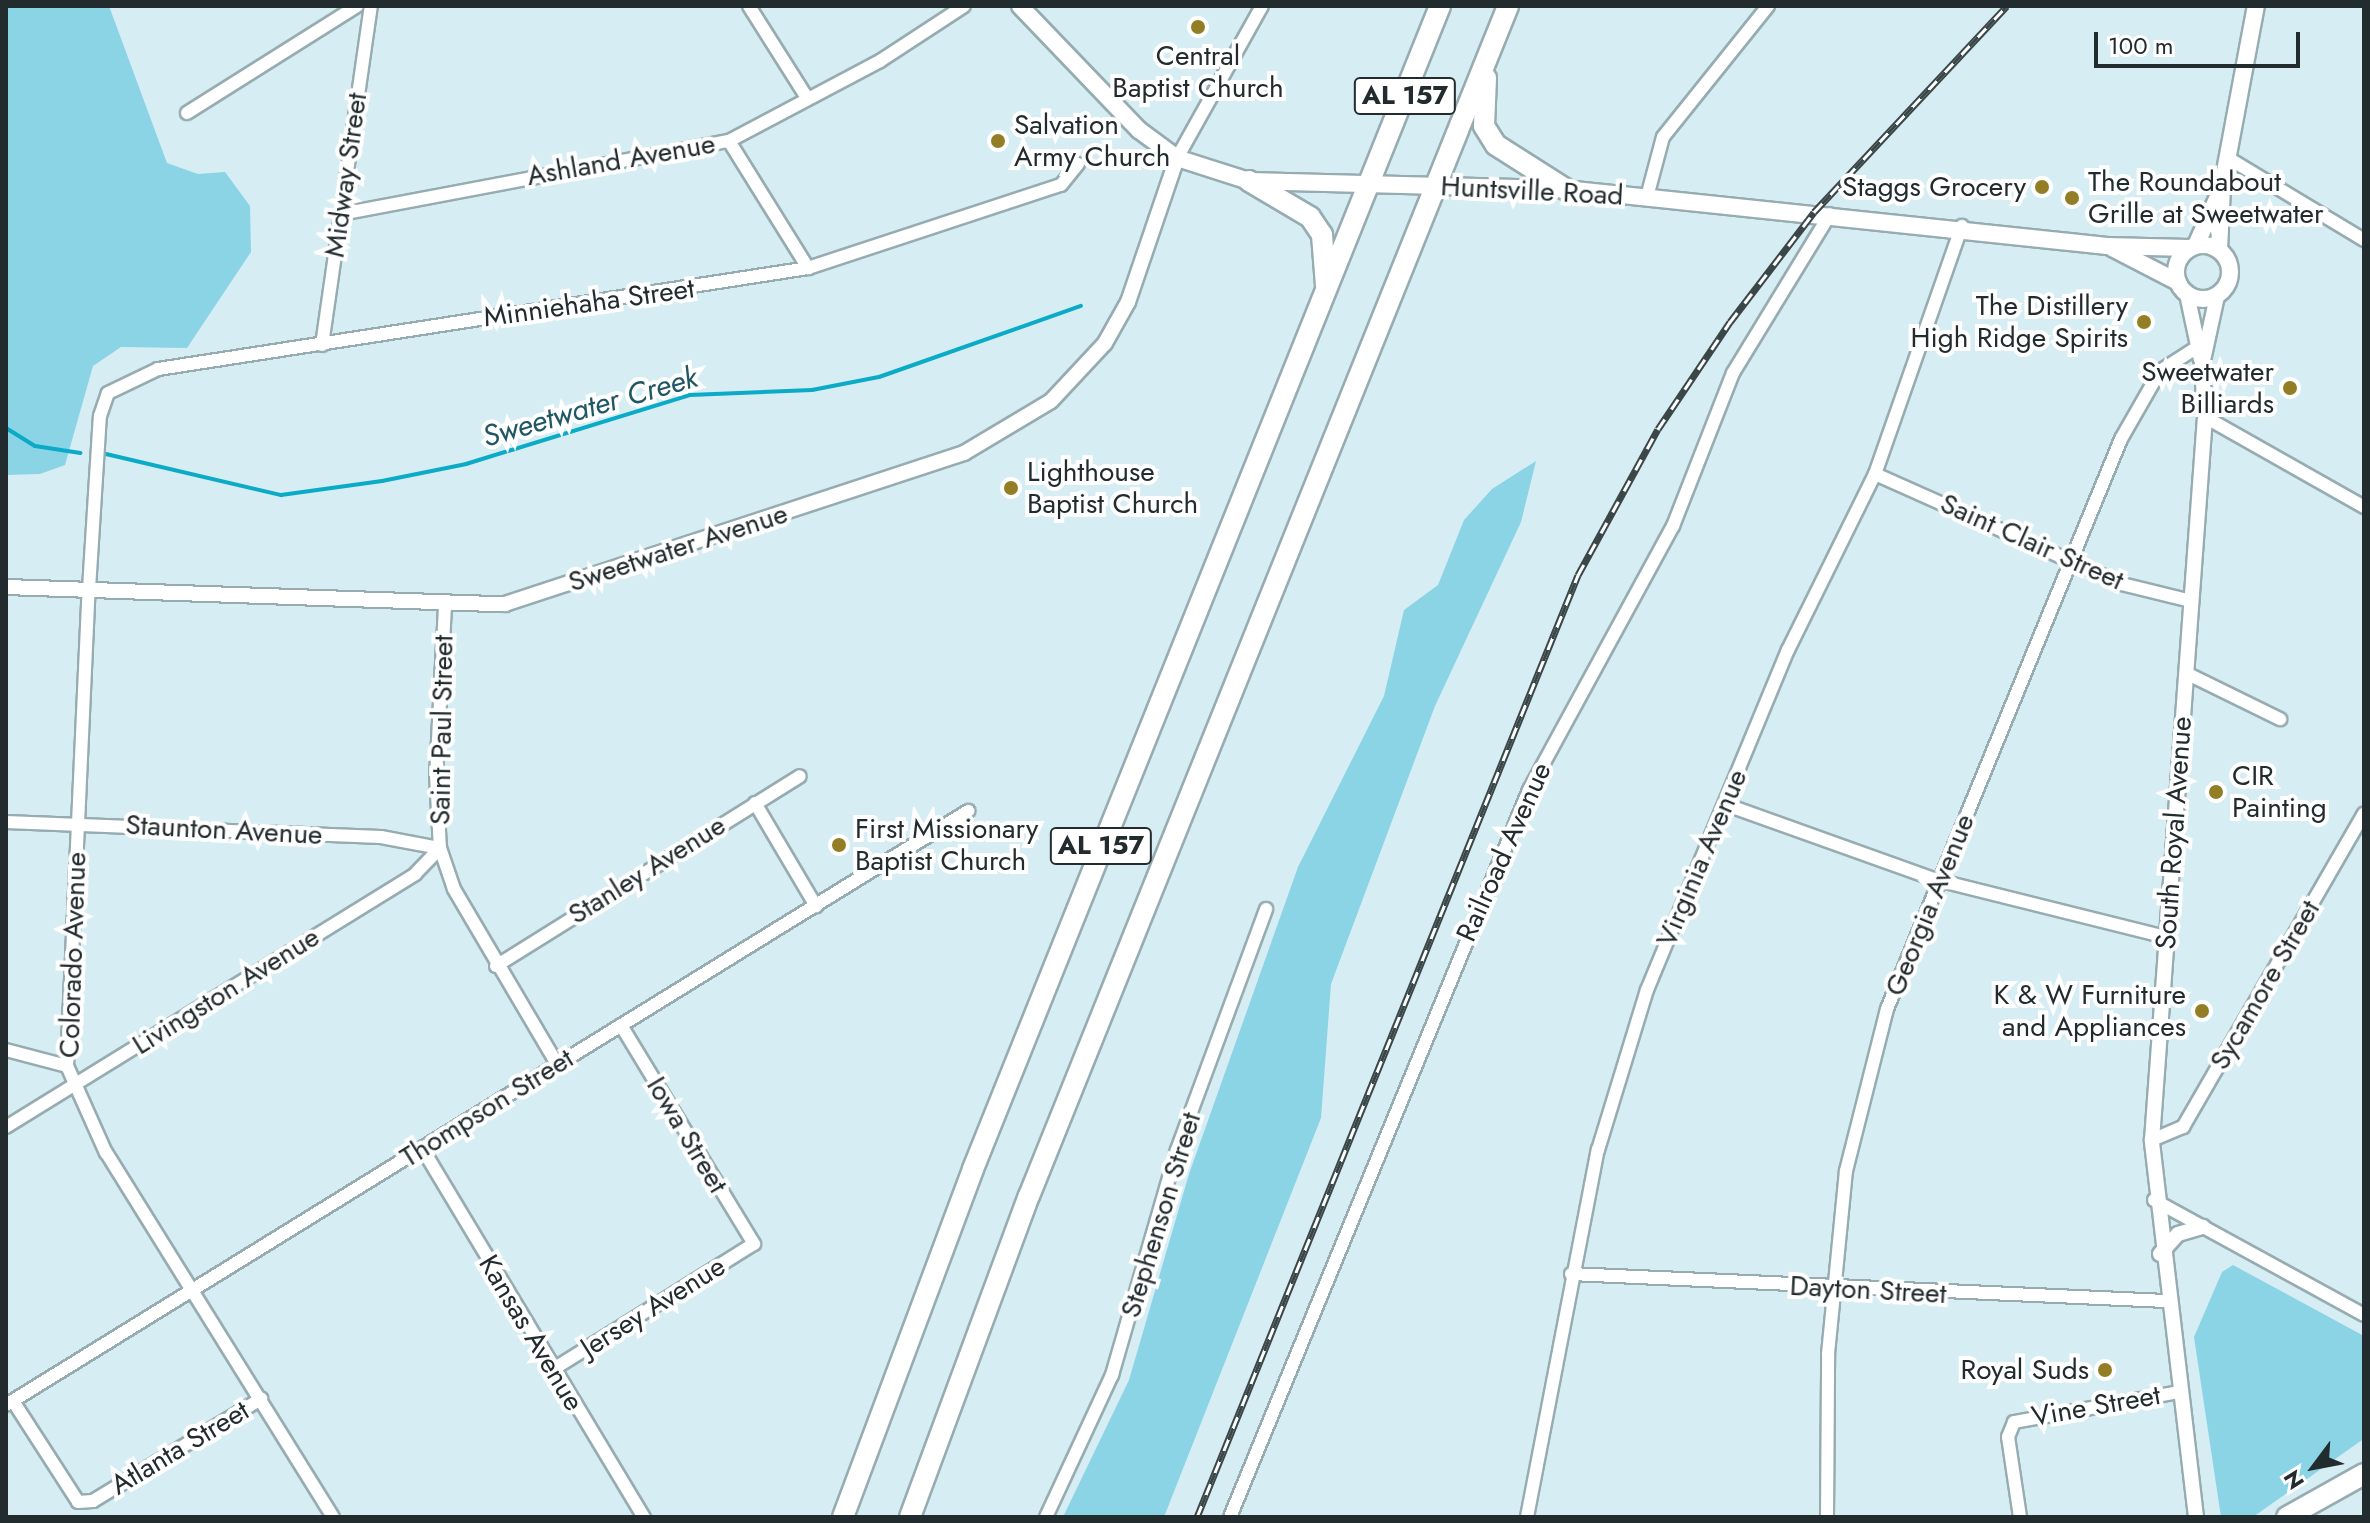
<!DOCTYPE html>
<html>
<head>
<meta charset="utf-8">
<style>
  body { margin:0 }
  #map { position:relative; width:2370px; height:1523px; overflow:hidden; background:#d6edf3; font-family:Jost,sans-serif }
  div>[style] { position:absolute }
  .green>* { inset:0; background:#8ad4e6 }
  .stream>* { height:4px; margin:-2px; padding:0 2px; transform-origin:2px; border-radius:2px; background:#0babc8 }
  .roads { filter:drop-shadow(2px 0 #96acb1) drop-shadow(-2px 0 #96acb1) drop-shadow(0 2px #96acb1) drop-shadow(0 -2px #96acb1) }
  .minor>* { height:12px; margin:-6px; padding:0 6px; transform-origin:6px; border-radius:6px; background:#fff }
  .tertiary>* { height:14px; margin:-7px; padding:0 7px; transform-origin:7px; border-radius:7px; background:#fff }
  .secondary>* { height:16px; margin:-8px; padding:0 8px; transform-origin:8px; border-radius:8px; background:#fff }
  .secondary>.ring { margin:-8px; padding:0; box-sizing:content-box; background:none; border:16px solid #fff; border-radius:50% }
  .trunk>* { height:20px; margin:-10px; padding:0 10px; transform-origin:10px; border-radius:10px; background:#fff }
  .rail>* { height:7px; margin-top:-3.5px; transform-origin:0; background:repeating-linear-gradient(90deg,#fff 0 12px,#3b4648 0 24px); box-sizing:border-box; border-block:2px solid #3b4648 }
  .dots>* { width:22px; height:22px; translate:-50% -50%; box-sizing:border-box; border:4px solid #fff; border-radius:50% }
  span { translate:-50% -50%; white-space:nowrap; text-align:center; line-height:1.15; -webkit-text-stroke:8px #fff; paint-order:stroke }
  .shield-label span { padding:2px 6px; background:#fff; border:2px solid; border-radius:6px; -webkit-text-stroke-width:0 }
  .shield-label { font-size:26px; color:#222b2d; font-weight:700 }
  .poi-label { font-size:28px; color:#222b2d }
  .left { translate:0 -50%; text-align:left }
  .right { translate:-100% -50%; text-align:right }
  .street-label { font-size:28px; color:#222b2d }
  .water-label { font-size:30px; color:#215764; font-style:italic }
  .frame { position:absolute; inset:0; border:8px solid #222b2d; pointer-events:none }
  .north { position:absolute; left:2274px; top:1427px; width:80px; height:80px; -webkit-text-stroke:6px #fff; paint-order:stroke; rotate:238deg; font-size:22px; font-weight:700; line-height:32px; text-align:center; color:#222b2d }
  .north::after { content:''; display:block; margin:auto; width:28px; height:36px; background:#222b2d; clip-path:polygon(50% 0,100% 100%,50% 72%,0 100%) }
  .scale { position:absolute; left:2094px; top:32px; width:206px; height:36px; box-sizing:border-box; border:4px solid #222b2d; border-top:0; padding-left:10px; font-size:24px; line-height:28px; white-space:nowrap; color:#222b2d; -webkit-text-stroke:6px #fff; paint-order:stroke }
</style>
</head>
<body>
<div id="map">
  <div class="green">
    <div style="clip-path:polygon(6px 6px,109px 6px,167px 163px,198px 174px,225px 172px,250px 206px,251px 252px,187px 348px,121px 347px,93px 366px,65px 465px,40px 474px,6px 475px)"></div>
    <div style="clip-path:polygon(1536px 461px,1521px 522px,1435px 706px,1331px 984px,1321px 1118px,1164px 1517px,1063px 1517px,1129px 1380px,1189px 1174px,1298px 867px,1384px 696px,1404px 610px,1438px 585px,1464px 520px,1492px 489px)"></div>
    <div style="clip-path:polygon(2233px 1265px,2364px 1336px,2362px 1440px,2253px 1517px,2221px 1517px,2194px 1337px,2222px 1272px)"></div>
  </div>
  <div class="stream">
    <div style="left:6px;top:428px;width:34px;rotate:32deg"></div>
    <div style="left:35px;top:446px;width:46px;rotate:8.8deg"></div>
    <div style="left:106px;top:454px;width:180px;rotate:13.2deg"></div>
    <div style="left:281px;top:495px;width:102px;rotate:-7.9deg"></div>
    <div style="left:382px;top:481px;width:86px;rotate:-11.4deg"></div>
    <div style="left:466px;top:464px;width:234px;rotate:-17.1deg"></div>
    <div style="left:690px;top:395px;width:122px;rotate:-2.3deg"></div>
    <div style="left:812px;top:390px;width:68px;rotate:-11deg"></div>
    <div style="left:879px;top:377px;width:214px;rotate:-19.4deg"></div>
  </div>
  <div class="roads">
    <div class="minor">
      <div style="left:749px;top:6px;width:107px;rotate:57.7deg"></div>
      <div style="left:187px;top:113px;width:201px;rotate:-32.2deg"></div>
      <div style="left:729px;top:141px;width:150px;rotate:58.1deg"></div>
      <div style="left:1177px;top:158px;width:174px;rotate:-60.8deg"></div>
      <div style="left:2228px;top:158px;width:159px;rotate:31.1deg"></div>
      <div style="left:1647px;top:197px;width:62px;rotate:-75.1deg"></div>
      <div style="left:1663px;top:137px;width:168px;rotate:-51.3deg"></div>
      <div style="left:341px;top:214px;width:395px;rotate:-10.7deg"></div>
      <div style="left:729px;top:141px;width:171px;rotate:-27.9deg"></div>
      <div style="left:880px;top:61px;width:100px;rotate:-33.2deg"></div>
      <div style="left:322px;top:345px;width:343px;rotate:-81.8deg"></div>
      <div style="left:2205px;top:417px;width:183px;rotate:29.5deg"></div>
      <div style="left:1875px;top:474px;width:270px;rotate:24deg"></div>
      <div style="left:2122px;top:584px;width:71px;rotate:13.8deg"></div>
      <div style="left:445px;top:606px;width:169px;rotate:93deg"></div>
      <div style="left:436px;top:775px;width:73px;rotate:86.9deg"></div>
      <div style="left:440px;top:848px;width:43px;rotate:71.1deg"></div>
      <div style="left:454px;top:889px;width:203px;rotate:59.5deg"></div>
      <div style="left:2186px;top:673px;width:105px;rotate:26.1deg"></div>
      <div style="left:755px;top:803px;width:120px;rotate:59.4deg"></div>
      <div style="left:1727px;top:805px;width:223px;rotate:19.7deg"></div>
      <div style="left:1937px;top:880px;width:236px;rotate:14deg"></div>
      <div style="left:6px;top:822px;width:375px;rotate:2.3deg"></div>
      <div style="left:381px;top:837px;width:60px;rotate:10.6deg"></div>
      <div style="left:496px;top:966px;width:358px;rotate:-32deg"></div>
      <div style="left:6px;top:1050px;width:63px;rotate:14.7deg"></div>
      <div style="left:6px;top:1127px;width:481px;rotate:-31.7deg"></div>
      <div style="left:415px;top:874px;width:36px;rotate:-46deg"></div>
      <div style="left:2152px;top:1140px;width:34px;rotate:-23deg"></div>
      <div style="left:2183px;top:1127px;width:362px;rotate:-60deg"></div>
      <div style="left:422px;top:1148px;width:431px;rotate:59deg"></div>
      <div style="left:2154px;top:1200px;width:239px;rotate:28.7deg"></div>
      <div style="left:1571px;top:1274px;width:596px;rotate:2.6deg"></div>
      <div style="left:552px;top:1370px;width:238px;rotate:-32deg"></div>
      <div style="left:754px;top:1244px;width:256px;rotate:-121.3deg"></div>
      <div style="left:13px;top:1401px;width:120px;rotate:57.2deg"></div>
      <div style="left:78px;top:1502px;width:15px;rotate:-4deg"></div>
      <div style="left:93px;top:1501px;width:197px;rotate:-31.3deg"></div>
      <div style="left:6px;top:1405px;width:1131px;rotate:-31.69deg"></div>
      <div style="left:333px;top:1517px;width:429px;rotate:-121.9deg"></div>
      <div style="left:106px;top:1153px;width:95px;rotate:-114.1deg"></div>
      <div style="left:67px;top:1066px;width:478px;rotate:-87.4deg"></div>
      <div style="left:89px;top:589px;width:173px;rotate:-86.4deg"></div>
      <div style="left:100px;top:416px;width:24px;rotate:-71deg"></div>
      <div style="left:108px;top:393px;width:55px;rotate:-25.6deg"></div>
      <div style="left:158px;top:369px;width:658px;rotate:-8.83deg"></div>
      <div style="left:808px;top:268px;width:266px;rotate:-18.2deg"></div>
      <div style="left:1061px;top:185px;width:27px;rotate:-51deg"></div>
      <div style="left:1046px;top:1517px;width:157px;rotate:-65.1deg"></div>
      <div style="left:1112px;top:1375px;width:234px;rotate:-73.9deg"></div>
      <div style="left:1177px;top:1150px;width:257px;rotate:-69.7deg"></div>
      <div style="left:1230px;top:1517px;width:786px;rotate:-67.64deg"></div>
      <div style="left:1529px;top:790px;width:301px;rotate:-61.4deg"></div>
      <div style="left:1673px;top:526px;width:164px;rotate:-68.6deg"></div>
      <div style="left:1733px;top:373px;width:186px;rotate:-58.6deg"></div>
      <div style="left:1527px;top:1517px;width:374px;rotate:-79.1deg"></div>
      <div style="left:1598px;top:1150px;width:167px;rotate:-73deg"></div>
      <div style="left:1647px;top:990px;width:368px;rotate:-67.5deg"></div>
      <div style="left:1788px;top:650px;width:196px;rotate:-63.7deg"></div>
      <div style="left:1875px;top:474px;width:263px;rotate:-70.7deg"></div>
      <div style="left:1827px;top:1517px;width:163px;rotate:-89.6deg"></div>
      <div style="left:1828px;top:1354px;width:184px;rotate:-84.4deg"></div>
      <div style="left:1846px;top:1171px;width:167px;rotate:-75.8deg"></div>
      <div style="left:1887px;top:1009px;width:616px;rotate:-67.68deg"></div>
      <div style="left:2121px;top:439px;width:78px;rotate:-60.2deg"></div>
      <div style="left:2160px;top:371px;width:43px;rotate:-32.6deg"></div>
      <div style="left:2020px;top:1517px;width:81px;rotate:-98.5deg"></div>
      <div style="left:2008px;top:1437px;width:16px;rotate:-68deg"></div>
      <div style="left:2014px;top:1422px;width:168px;rotate:-10.3deg"></div>
    </div>
    <div class="tertiary">
      <div style="left:2187px;top:294px;width:67px;rotate:78deg"></div>
      <div style="left:6px;top:587px;width:499px;rotate:2deg"></div>
      <div style="left:505px;top:604px;width:483px;rotate:-18.2deg"></div>
      <div style="left:964px;top:453px;width:101px;rotate:-30.9deg"></div>
      <div style="left:1051px;top:401px;width:79px;rotate:-47deg"></div>
      <div style="left:1105px;top:343px;width:47px;rotate:-60.7deg"></div>
      <div style="left:1128px;top:302px;width:152px;rotate:-71.2deg"></div>
      <div style="left:2160px;top:1254px;width:27px;rotate:-48deg"></div>
      <div style="left:2178px;top:1234px;width:26px;rotate:-16deg"></div>
      <div style="left:2196px;top:1517px;width:380px;rotate:-96.7deg"></div>
      <div style="left:2152px;top:1140px;width:725px;rotate:-85.81deg"></div>
      <div style="left:2205px;top:417px;width:52px;rotate:-93.3deg"></div>
      <div style="left:2202px;top:365px;width:71px;rotate:-77.7deg"></div>
    </div>
    <div class="secondary">
      <div style="left:1020px;top:6px;width:172px;rotate:46.2deg"></div>
      <div style="left:1139px;top:130px;width:47px;rotate:36.4deg"></div>
      <div style="left:1177px;top:158px;width:76px;rotate:17.7deg"></div>
      <div style="left:1249px;top:181px;width:316px;rotate:1.5deg"></div>
      <div style="left:1565px;top:189px;width:545px;rotate:6deg"></div>
      <div style="left:2107px;top:246px;width:82px;rotate:1.4deg"></div>
      <div class="ring" style="left:2176px;top:245px;width:38px;height:38px"></div>
      <div style="left:2196px;top:245px;width:51px;rotate:-65.5deg"></div>
      <div style="left:2112px;top:248px;width:74px;rotate:27.3deg"></div>
      <div style="left:2219px;top:249px;width:62px;rotate:-87.2deg"></div>
      <div style="left:2222px;top:187px;width:184px;rotate:-79.4deg"></div>
    </div>
    <div class="trunk">
      <div style="left:1486px;top:78px;width:48px;rotate:92.4deg"></div>
      <div style="left:1484px;top:126px;width:22px;rotate:58deg"></div>
      <div style="left:1496px;top:145px;width:82px;rotate:32.5deg"></div>
      <div style="left:1249px;top:181px;width:71px;rotate:30.5deg"></div>
      <div style="left:1310px;top:217px;width:22px;rotate:56deg"></div>
      <div style="left:1322px;top:235px;width:51px;rotate:85.5deg"></div>
      <div style="left:843px;top:1517px;width:371px;rotate:-69.5deg"></div>
      <div style="left:973px;top:1169px;width:1253px;rotate:-68.12deg"></div>
      <div style="left:910px;top:1517px;width:342px;rotate:-69.7deg"></div>
      <div style="left:1029px;top:1196px;width:1283px;rotate:-68.07deg"></div>
      <div style="left:2287px;top:1517px;width:88px;rotate:-29.2deg"></div>
    </div>
  </div>
  <div class="rail">
    <div style="left:1197px;top:1517px;width:1016px;rotate:-67.98deg"></div>
    <div style="left:1578px;top:575px;width:166px;rotate:-61.3deg"></div>
    <div style="left:1658px;top:429px;width:129px;rotate:-56.1deg"></div>
    <div style="left:1730px;top:322px;width:138px;rotate:-52.6deg"></div>
    <div style="left:1814px;top:212px;width:282px;rotate:-46.9deg"></div>
  </div>
  <div class="dots">
    <div style="left:1198px;top:27px;background:#947e25"></div>
    <div style="left:998px;top:141px;background:#947e25"></div>
    <div style="left:2042px;top:187px;background:#947e25"></div>
    <div style="left:2072px;top:198px;background:#947e25"></div>
    <div style="left:2144px;top:322px;background:#947e25"></div>
    <div style="left:2290px;top:388px;background:#947e25"></div>
    <div style="left:1011px;top:488px;background:#947e25"></div>
    <div style="left:2216px;top:792px;background:#947e25"></div>
    <div style="left:839px;top:845px;background:#947e25"></div>
    <div style="left:2202px;top:1011px;background:#947e25"></div>
    <div style="left:2105px;top:1370px;background:#947e25"></div>
  </div>
  <div class="shield-label">
    <span style="left:1405px;top:96px">AL 157</span>
    <span style="left:1101px;top:846px">AL 157</span>
  </div>
  <div class="poi-label">
    <span style="left:1198px;top:72px">Central<br>Baptist Church</span>
    <span class="left" style="left:1014px;top:141px">Salvation<br>Army Church</span>
    <span class="left" style="left:2088px;top:198px">The Roundabout<br>Grille at Sweetwater</span>
    <span class="right" style="left:2026px;top:187px">Staggs Grocery</span>
    <span class="right" style="left:2128px;top:322px">The Distillery<br>High Ridge Spirits</span>
    <span class="right" style="left:2274px;top:388px">Sweetwater<br>Billiards</span>
    <span class="left" style="left:1027px;top:488px">Lighthouse<br>Baptist Church</span>
    <span class="left" style="left:2232px;top:792px">CIR<br>Painting</span>
    <span class="left" style="left:855px;top:845px">First Missionary<br>Baptist Church</span>
    <span class="right" style="left:2186px;top:1011px">K &amp; W Furniture<br>and Appliances</span>
    <span class="right" style="left:2089px;top:1370px">Royal Suds</span>
  </div>
  <div class="street-label">
    <span style="left:621px;top:160px;rotate:-10deg">Ashland Avenue</span>
    <span style="left:346px;top:175px;rotate:-82deg">Midway Street</span>
    <span style="left:1532px;top:191px;rotate:3deg">Huntsville Road</span>
    <span style="left:589px;top:303px;rotate:-8deg">Minniehaha Street</span>
    <span style="left:2032px;top:542px;rotate:24deg">Saint Clair Street</span>
    <span style="left:678px;top:548px;rotate:-18deg">Sweetwater Avenue</span>
    <span style="left:442px;top:730px;rotate:-89deg">Saint Paul Street</span>
    <span style="left:224px;top:830px;rotate:3deg">Staunton Avenue</span>
    <span style="left:2174px;top:833px;rotate:-86deg">South Royal Avenue</span>
    <span style="left:1504px;top:852px;rotate:-66deg">Railroad Avenue</span>
    <span style="left:1702px;top:858px;rotate:-67deg">Virginia Avenue</span>
    <span style="left:647px;top:870px;rotate:-32deg">Stanley Avenue</span>
    <span style="left:1930px;top:905px;rotate:-68deg">Georgia Avenue</span>
    <span style="left:73px;top:955px;rotate:-88deg">Colorado Avenue</span>
    <span style="left:2265px;top:985px;rotate:-60deg">Sycamore Street</span>
    <span style="left:226px;top:991px;rotate:-32deg">Livingston Avenue</span>
    <span style="left:487px;top:1108px;rotate:-32deg">Thompson Street</span>
    <span style="left:687px;top:1135px;rotate:59deg">Iowa Street</span>
    <span style="left:1161px;top:1215px;rotate:-73deg">Stephenson Street</span>
    <span style="left:1868px;top:1290px;rotate:3deg">Dayton Street</span>
    <span style="left:653px;top:1307px;rotate:-32deg">Jersey Avenue</span>
    <span style="left:531px;top:1333px;rotate:59deg">Kansas Avenue</span>
    <span style="left:2096px;top:1406px;rotate:-10deg">Vine Street</span>
    <span style="left:180px;top:1448px;rotate:-31deg">Atlanta Street</span>
  </div>
  <div class="water-label">
    <span style="left:590px;top:407px;rotate:-16deg">Sweetwater Creek</span>
  </div>
  <div class="frame"></div>
  <div class="north">N</div>
  <div class="scale">100 m</div>
</div>
</body>
</html>
